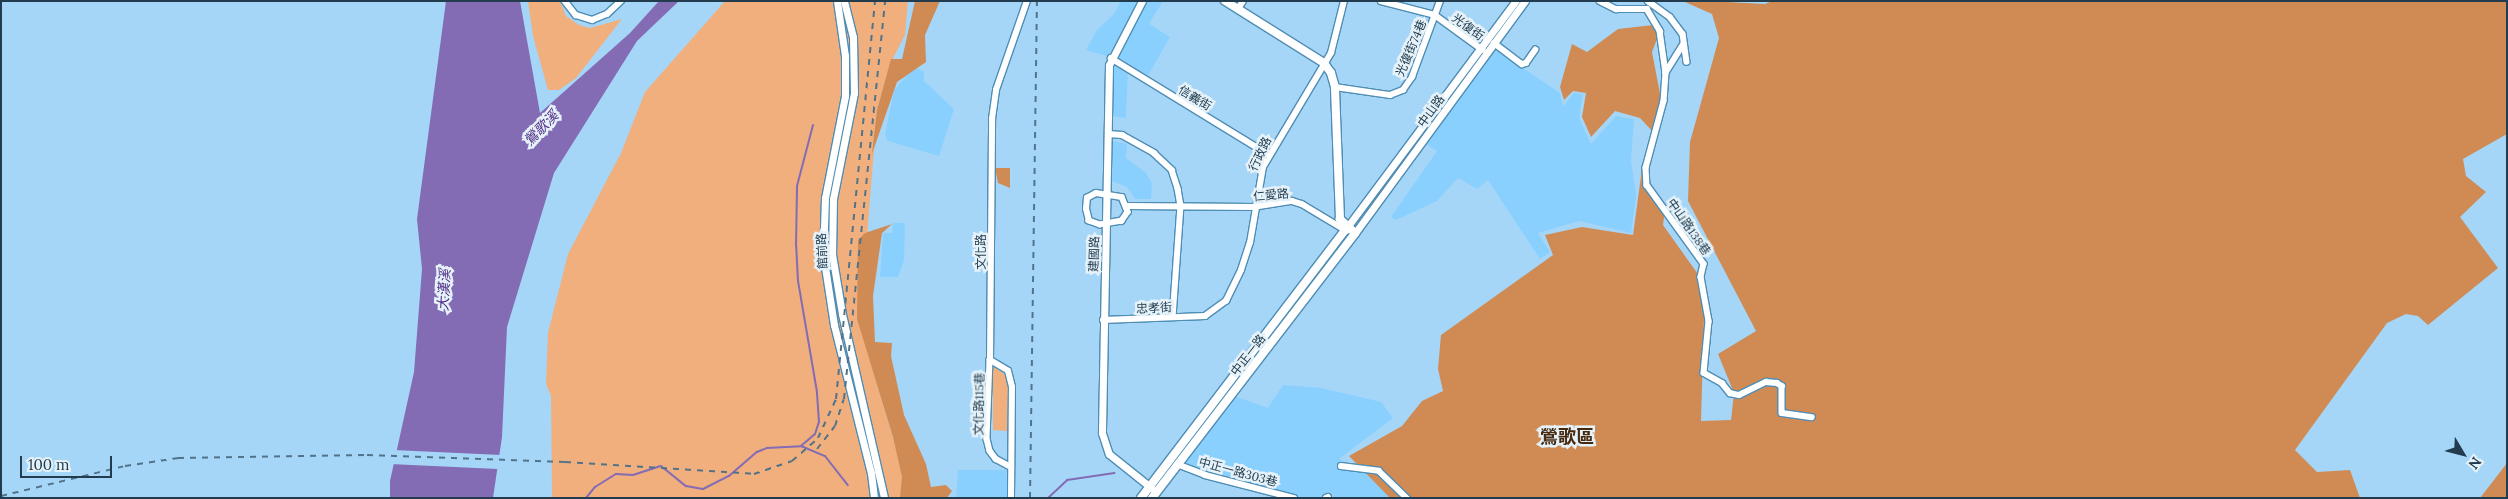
<!DOCTYPE html>
<html>
<head>
<meta charset="utf-8">
<style>
  body { margin:0 }
  #map { position:relative; width:2508px; height:499px; overflow:hidden; background:#a5d6f8; font-family:Lora,"Noto Sans TC",serif }
  div>[style] { position:absolute }
  .built>* { inset:0; background:#89d0ff }
  .green>* { inset:0; background:#f1af7d }
  .forest>* { inset:0; background:#d08b54 }
  .water>* { inset:0; background:#846cb4 }
  .pier>* { inset:0; background:#a5d6f8 }
  .stream>* { height:2px; margin:-1px; padding:0 1px; transform-origin:1px; border-radius:1px; background:#846cb4 }
  .roads { filter:drop-shadow(1px 0 #4f8db4) drop-shadow(-1px 0 #4f8db4) drop-shadow(0 1px #4f8db4) drop-shadow(0 -1px #4f8db4) }
  .minor>* { height:5.5px; margin:-2.75px; padding:0 2.75px; transform-origin:2.75px; border-radius:2.75px; background:#fff }
  .tertiary>* { height:7px; margin:-3.5px; padding:0 3.5px; transform-origin:3.5px; border-radius:3.5px; background:#fff }
  .secondary>* { height:8px; margin:-4px; padding:0 4px; transform-origin:4px; border-radius:4px; background:#fff }
  .rail>* { height:2px; margin-top:-1px; transform-origin:0; background:repeating-linear-gradient(90deg,#51738a 0 6px,transparent 0 12px) }
  span { translate:-50% -50%; white-space:nowrap; text-align:center; line-height:1.15; -webkit-text-stroke:5px #e5f2fa; paint-order:stroke }
  .street-label { font-size:12px; color:#223c4d }
  .water-label { font-size:14px; color:#502c84; font-style:italic }
  .district-label { font-size:18px; color:#47290e; font-weight:700 }
  .frame { position:absolute; inset:0; border:2px solid #223c4d; pointer-events:none }
  .north { position:absolute; left:2438px; top:429px; width:50px; height:50px; -webkit-text-stroke:4px #e5f2fa; paint-order:stroke; rotate:127deg; font-size:14px; font-weight:700; line-height:20px; text-align:center; color:#223c4d }
  .north::after { content:''; display:block; margin:auto; width:18px; height:22px; background:#223c4d; clip-path:polygon(50% 0,100% 100%,50% 72%,0 100%) }
  .scale { position:absolute; left:20px; top:456px; width:92px; height:22px; box-sizing:border-box; border:2px solid #223c4d; border-top:0; padding-left:6px; font-size:15px; line-height:18px; white-space:nowrap; color:#223c4d; -webkit-text-stroke:4px #e5f2fa; paint-order:stroke }
</style>
</head>
<body>
<div id="map">
  <div class="built">
    <div style="clip-path:polygon(1121px 1px,1163px 1px,1149px 24px,1170px 37px,1146px 79px,1128px 68px,1126px 118px,1110px 116px,1113px 58px,1086px 50px,1097px 30px,1114px 14px)"></div>
    <div style="clip-path:polygon(1495px 49px,1560px 93px,1563px 107px,1574px 93px,1583px 94px,1579px 118px,1591px 144px,1616px 116px,1634px 119px,1631px 161px,1636px 196px,1631px 233px,1579px 221px,1538px 233px,1550px 252px,1540px 259px,1488px 180px,1477px 189px,1458px 178px,1437px 201px,1396px 220px,1391px 217px,1437px 151px,1424px 143px)"></div>
    <div style="clip-path:polygon(915px 67px,924px 72px,924px 81px,954px 109px,939px 156px,888px 141px,885px 135px,894px 90px)"></div>
    <div style="clip-path:polygon(1110px 140px,1127px 144px,1126px 158px,1146px 173px,1152px 183px,1151px 199px,1135px 199px,1127px 187px,1110px 180px)"></div>
    <div style="clip-path:polygon(893px 223px,905px 223px,904px 260px,898px 277px,880px 277px,883px 233px,892px 233px)"></div>
    <div style="clip-path:polygon(1283px 385px,1321px 388px,1381px 402px,1393px 418px,1339px 459px,1379px 480px,1396px 498px,1302px 498px,1184px 463px,1234px 396px,1268px 408px)"></div>
    <div style="clip-path:polygon(958px 470px,1006px 470px,1009px 497px,956px 498px)"></div>
  </div>
  <div class="green">
    <div style="clip-path:polygon(528px 1px,560px 1px,566px 16px,579px 25px,590px 28px,622px 19px,576px 78px,559px 90px,548px 90px,533px 36px)"></div>
    <div style="clip-path:polygon(725px 1px,908px 1px,905px 35px,890px 64px,877px 110px,860px 327px,906px 481px,904px 498px,552px 498px,551px 396px,546px 384px,548px 333px,568px 254px,621px 153px,645px 92px)"></div>
    <div style="clip-path:polygon(993px 365px,1005px 375px,1008px 388px,1007px 431px,993px 430px)"></div>
  </div>
  <div class="forest">
    <div style="clip-path:polygon(915px 1px,940px 1px,925px 35px,926px 62px,897px 82px,872px 154px,877px 110px,891px 59px,902px 59px)"></div>
    <div style="clip-path:polygon(1708px 1px,1765px 4px,1772px 1px,2507px 1px,2507px 134px,2463px 159px,2466px 176px,2486px 192px,2460px 217px,2498px 268px,2428px 325px,2418px 316px,2406px 314px,2387px 323px,2295px 450px,2317px 472px,2350px 470px,2360px 498px,1390px 498px,1349px 456px,1402px 426px,1422px 401px,1443px 391px,1438px 369px,1441px 335px,1553px 255px,1545px 235px,1582px 227px,1633px 235px,1642px 169px,1665px 210px,1663px 225px,1705px 284px,1701px 421px,1731px 420px,1734px 393px,1718px 354px,1756px 331px,1688px 201px,1690px 142px,1719px 38px,1712px 14px,1685px 2px)"></div>
    <div style="clip-path:polygon(1653px 25px,1659px 34px,1652px 52px,1662px 104px,1654px 133px,1640px 118px,1615px 111px,1591px 137px,1582px 117px,1586px 93px,1573px 91px,1564px 100px,1560px 87px,1572px 44px,1587px 52px,1618px 29px)"></div>
    <div style="clip-path:polygon(995px 168px,1010px 168px,1010px 188px,998px 183px)"></div>
    <div style="clip-path:polygon(892px 224px,882px 233px,873px 296px,875px 342px,892px 343px,891px 356px,904px 415px,926px 464px,931px 487px,946px 485px,952px 491px,947px 498px,900px 498px,902px 477px,893px 437px,857px 319px,858px 240px,865px 233px)"></div>
    <div style="clip-path:polygon(2507px 463px,2507px 498px,2480px 498px)"></div>
  </div>
  <div class="water">
    <div style="clip-path:polygon(446px 1px,520px 1px,540px 113px,630px 33px,659px 1px,679px 1px,637px 41px,554px 173px,507px 327px,502px 437px,493px 498px,390px 498px,390px 481px,414px 372px,422px 269px,417px 219px)"></div>
  </div>
  <div class="pier">
    <div style="clip-path:polygon(393px 450px,501px 455px,498px 469px,390px 464px)"></div>
  </div>
  <div class="stream">
    <div style="left:801px;top:446px;width:26px;rotate:23deg"></div>
    <div style="left:825px;top:456px;width:37px;rotate:52deg"></div>
    <div style="left:586px;top:498px;width:14px;rotate:-51deg"></div>
    <div style="left:595px;top:487px;width:25px;rotate:-32deg"></div>
    <div style="left:616px;top:474px;width:17px;rotate:3deg"></div>
    <div style="left:633px;top:475px;width:29px;rotate:-18deg"></div>
    <div style="left:661px;top:466px;width:32px;rotate:39deg"></div>
    <div style="left:686px;top:486px;width:17px;rotate:10deg"></div>
    <div style="left:703px;top:489px;width:29px;rotate:-27deg"></div>
    <div style="left:729px;top:476px;width:37px;rotate:-41deg"></div>
    <div style="left:757px;top:452px;width:11px;rotate:-22deg"></div>
    <div style="left:767px;top:448px;width:34px;rotate:-3deg"></div>
    <div style="left:801px;top:446px;width:18px;rotate:-41deg"></div>
    <div style="left:815px;top:434px;width:13px;rotate:-72deg"></div>
    <div style="left:819px;top:422px;width:30px;rotate:-94deg"></div>
    <div style="left:817px;top:392px;width:113px;rotate:-99.7deg"></div>
    <div style="left:798px;top:281px;width:35px;rotate:-93deg"></div>
    <div style="left:796px;top:246px;width:60px;rotate:-89deg"></div>
    <div style="left:797px;top:186px;width:63px;rotate:-75.3deg"></div>
    <div style="left:1048px;top:498px;width:26px;rotate:-43deg"></div>
    <div style="left:1067px;top:480px;width:48px;rotate:-8.5deg"></div>
  </div>
  <div class="roads">
    <div class="minor">
      <div style="left:565px;top:1px;width:18px;rotate:52deg"></div>
      <div style="left:576px;top:15px;width:17px;rotate:17deg"></div>
      <div style="left:592px;top:20px;width:16px;rotate:-22deg"></div>
      <div style="left:607px;top:14px;width:19px;rotate:-43deg"></div>
      <div style="left:1381px;top:1px;width:56px;rotate:14.5deg"></div>
      <div style="left:1435px;top:15px;width:59px;rotate:36.1deg"></div>
      <div style="left:1600px;top:1px;width:18px;rotate:27deg"></div>
      <div style="left:1616px;top:9px;width:31px"></div>
      <div style="left:1647px;top:9px;width:26px;rotate:59deg"></div>
      <div style="left:1660px;top:31px;width:42px;rotate:81.9deg"></div>
      <div style="left:1648px;top:1px;width:27px;rotate:36deg"></div>
      <div style="left:1670px;top:17px;width:21px;rotate:53deg"></div>
      <div style="left:1683px;top:34px;width:28px;rotate:82deg"></div>
      <div style="left:1238px;top:9px;width:9px;rotate:-58deg"></div>
      <div style="left:1494px;top:43px;width:35px;rotate:37deg"></div>
      <div style="left:1522px;top:64px;width:4px;rotate:-14deg"></div>
      <div style="left:1526px;top:63px;width:16px;rotate:-55deg"></div>
      <div style="left:1684px;top:44px;width:34px;rotate:122deg"></div>
      <div style="left:1666px;top:73px;width:28px;rotate:94deg"></div>
      <div style="left:1664px;top:101px;width:69px;rotate:105deg"></div>
      <div style="left:1646px;top:168px;width:17px;rotate:87deg"></div>
      <div style="left:1647px;top:185px;width:97px;rotate:54.2deg"></div>
      <div style="left:1704px;top:264px;width:13px;rotate:103deg"></div>
      <div style="left:1701px;top:277px;width:45px;rotate:79.7deg"></div>
      <div style="left:1709px;top:321px;width:52px;rotate:95.5deg"></div>
      <div style="left:1704px;top:373px;width:21px;rotate:29deg"></div>
      <div style="left:1722px;top:383px;width:13px;rotate:51deg"></div>
      <div style="left:1730px;top:393px;width:9px;rotate:13deg"></div>
      <div style="left:1739px;top:395px;width:30px;rotate:-26deg"></div>
      <div style="left:1766px;top:382px;width:11px;rotate:5deg"></div>
      <div style="left:1777px;top:383px;width:6px;rotate:31deg"></div>
      <div style="left:1782px;top:386px;width:27px;rotate:90deg"></div>
      <div style="left:1782px;top:413px;width:30px;rotate:8deg"></div>
      <div style="left:1111px;top:58px;width:185px;rotate:31.5deg"></div>
      <div style="left:1335px;top:87px;width:56px;rotate:8.3deg"></div>
      <div style="left:1390px;top:95px;width:14px;rotate:-21deg"></div>
      <div style="left:1403px;top:90px;width:16px;rotate:-55deg"></div>
      <div style="left:1412px;top:77px;width:81px;rotate:-69.8deg"></div>
      <div style="left:1108px;top:134px;width:14px;rotate:4deg"></div>
      <div style="left:1122px;top:135px;width:37px;rotate:29deg"></div>
      <div style="left:1154px;top:153px;width:25px;rotate:43deg"></div>
      <div style="left:1172px;top:170px;width:20px;rotate:72deg"></div>
      <div style="left:1178px;top:189px;width:17px;rotate:80deg"></div>
      <div style="left:1181px;top:206px;width:111px;rotate:94.1deg"></div>
      <div style="left:1096px;top:193px;width:26px;rotate:9deg"></div>
      <div style="left:1122px;top:197px;width:16px;rotate:68deg"></div>
      <div style="left:1128px;top:212px;width:11px;rotate:124deg"></div>
      <div style="left:1122px;top:221px;width:22px;rotate:170deg"></div>
      <div style="left:1100px;top:225px;width:12px;rotate:-160deg"></div>
      <div style="left:1089px;top:221px;width:12px;rotate:-104deg"></div>
      <div style="left:1086px;top:209px;width:11px;rotate:-85deg"></div>
      <div style="left:1087px;top:198px;width:10px;rotate:-29deg"></div>
      <div style="left:1128px;top:206px;width:125px;rotate:0.5deg"></div>
      <div style="left:1253px;top:207px;width:39px;rotate:-9deg"></div>
      <div style="left:1292px;top:201px;width:10px;rotate:17deg"></div>
      <div style="left:1302px;top:204px;width:52px;rotate:31deg"></div>
      <div style="left:1103px;top:320px;width:102px;rotate:-2.2deg"></div>
      <div style="left:1205px;top:316px;width:26px;rotate:-36deg"></div>
      <div style="left:1226px;top:301px;width:34px;rotate:-64deg"></div>
      <div style="left:1241px;top:270px;width:28px;rotate:-72deg"></div>
      <div style="left:1250px;top:243px;width:77px;rotate:-80.3deg"></div>
      <div style="left:1263px;top:167px;width:133px;rotate:-59.2deg"></div>
      <div style="left:1331px;top:53px;width:54px;rotate:-76deg"></div>
      <div style="left:990px;top:360px;width:79px;rotate:92.2deg"></div>
      <div style="left:987px;top:439px;width:12px;rotate:76deg"></div>
      <div style="left:990px;top:451px;width:10px;rotate:53deg"></div>
      <div style="left:996px;top:459px;width:17px;rotate:28deg"></div>
      <div style="left:1177px;top:464px;width:30px;rotate:21deg"></div>
      <div style="left:1205px;top:475px;width:92px;rotate:14.5deg"></div>
      <div style="left:1341px;top:466px;width:38px;rotate:7deg"></div>
      <div style="left:1379px;top:471px;width:39px;rotate:44deg"></div>
      <div style="left:1011px;top:498px;width:111px;rotate:-89.5deg"></div>
      <div style="left:1012px;top:387px;width:16px;rotate:-104deg"></div>
      <div style="left:1008px;top:371px;width:21px;rotate:-149deg"></div>
      <div style="left:990px;top:360px;width:241px;rotate:-89.5deg"></div>
      <div style="left:992px;top:119px;width:29px;rotate:-82deg"></div>
      <div style="left:996px;top:90px;width:94px;rotate:-70.8deg"></div>
      <div style="left:1326px;top:498px;width:2px;rotate:-27deg"></div>
    </div>
    <div class="tertiary">
      <div style="left:837px;top:1px;width:56px;rotate:81.7deg"></div>
      <div style="left:845px;top:56px;width:40px;rotate:90deg"></div>
      <div style="left:845px;top:96px;width:104px;rotate:101.1deg"></div>
      <div style="left:825px;top:198px;width:56px;rotate:92deg"></div>
      <div style="left:823px;top:254px;width:72px;rotate:81.2deg"></div>
      <div style="left:834px;top:325px;width:153px;rotate:76deg"></div>
      <div style="left:871px;top:473px;width:25px;rotate:83deg"></div>
      <div style="left:844px;top:1px;width:37px;rotate:76deg"></div>
      <div style="left:853px;top:37px;width:56px;rotate:89deg"></div>
      <div style="left:854px;top:93px;width:108px;rotate:101.2deg"></div>
      <div style="left:833px;top:199px;width:55px;rotate:91deg"></div>
      <div style="left:832px;top:254px;width:61px;rotate:80.5deg"></div>
      <div style="left:842px;top:314px;width:189px;rotate:77.1deg"></div>
      <div style="left:1142px;top:1px;width:72px;rotate:117.3deg"></div>
      <div style="left:1109px;top:65px;width:368px;rotate:91.1deg"></div>
      <div style="left:1102px;top:433px;width:22px;rotate:72deg"></div>
      <div style="left:1109px;top:454px;width:58px;rotate:38.7deg"></div>
      <div style="left:1348px;top:226px;width:281px;rotate:-53.3deg"></div>
      <div style="left:1355px;top:233px;width:288px;rotate:-53.8deg"></div>
    </div>
    <div class="secondary">
      <div style="left:1141px;top:498px;width:342px;rotate:-52.7deg"></div>
      <div style="left:1152px;top:498px;width:334px;rotate:-52.5deg"></div>
      <div style="left:1355px;top:233px;width:21px;rotate:-137deg"></div>
      <div style="left:1340px;top:219px;width:132px;rotate:-92.2deg"></div>
      <div style="left:1335px;top:87px;width:15px;rotate:-106deg"></div>
      <div style="left:1331px;top:73px;width:12px;rotate:-125deg"></div>
      <div style="left:1324px;top:63px;width:117px;rotate:-147.9deg"></div>
    </div>
  </div>
  <div class="rail">
    <div style="left:817px;top:449px;width:29px;rotate:-52deg"></div>
    <div style="left:835px;top:426px;width:28px;rotate:-72deg"></div>
    <div style="left:844px;top:399px;width:400px;rotate:-84.1deg"></div>
    <div style="left:1px;top:496px;width:128px;rotate:-13.6deg"></div>
    <div style="left:125px;top:466px;width:54px;rotate:-8.6deg"></div>
    <div style="left:178px;top:458px;width:189px;rotate:-0.9deg"></div>
    <div style="left:367px;top:455px;width:198px;rotate:2deg"></div>
    <div style="left:565px;top:462px;width:189px;rotate:3.6deg"></div>
    <div style="left:754px;top:474px;width:40px;rotate:-18.9deg"></div>
    <div style="left:792px;top:461px;width:35px;rotate:-41deg"></div>
    <div style="left:818px;top:438px;width:43px;rotate:-65.2deg"></div>
    <div style="left:836px;top:399px;width:400px;rotate:-84.4deg"></div>
    <div style="left:1030px;top:498px;width:497px;rotate:-89.2deg"></div>
  </div>
  <div class="street-label">
    <span style="left:1468px;top:27px;rotate:36deg">光復街</span>
    <span style="left:1411px;top:48px;rotate:-67deg">光復街74巷</span>
    <span style="left:1195px;top:98px;rotate:31deg">信義街</span>
    <span style="left:1431px;top:111px;rotate:-54deg">中山路</span>
    <span style="left:1260px;top:154px;rotate:-65deg">行政路</span>
    <span style="left:1271px;top:195px;rotate:-5deg">仁愛路</span>
    <span style="left:1689px;top:227px;rotate:55deg">中山路138巷</span>
    <span style="left:822px;top:251px;rotate:-93deg">館前路</span>
    <span style="left:981px;top:252px;rotate:-90deg">文化路</span>
    <span style="left:1094px;top:254px;rotate:-88deg">建國路</span>
    <span style="left:1154px;top:308px;rotate:-3deg">忠孝街</span>
    <span style="left:1248px;top:355px;rotate:-52deg">中正一路</span>
    <span style="left:979px;top:404px;rotate:-89deg">文化路115巷</span>
    <span style="left:1238px;top:472px;rotate:15deg">中正一路303巷</span>
  </div>
  <div class="water-label">
    <span style="left:541px;top:128px;rotate:-46deg">鶯歌溪</span>
    <span style="left:444px;top:290px;rotate:-87deg">大漢溪</span>
  </div>
  <div class="district-label">
    <span style="left:1567px;top:437px">鶯歌區</span>
  </div>
  <div class="frame"></div>
  <div class="north">N</div>
  <div class="scale">100 m</div>
</div>
</body>
</html>
